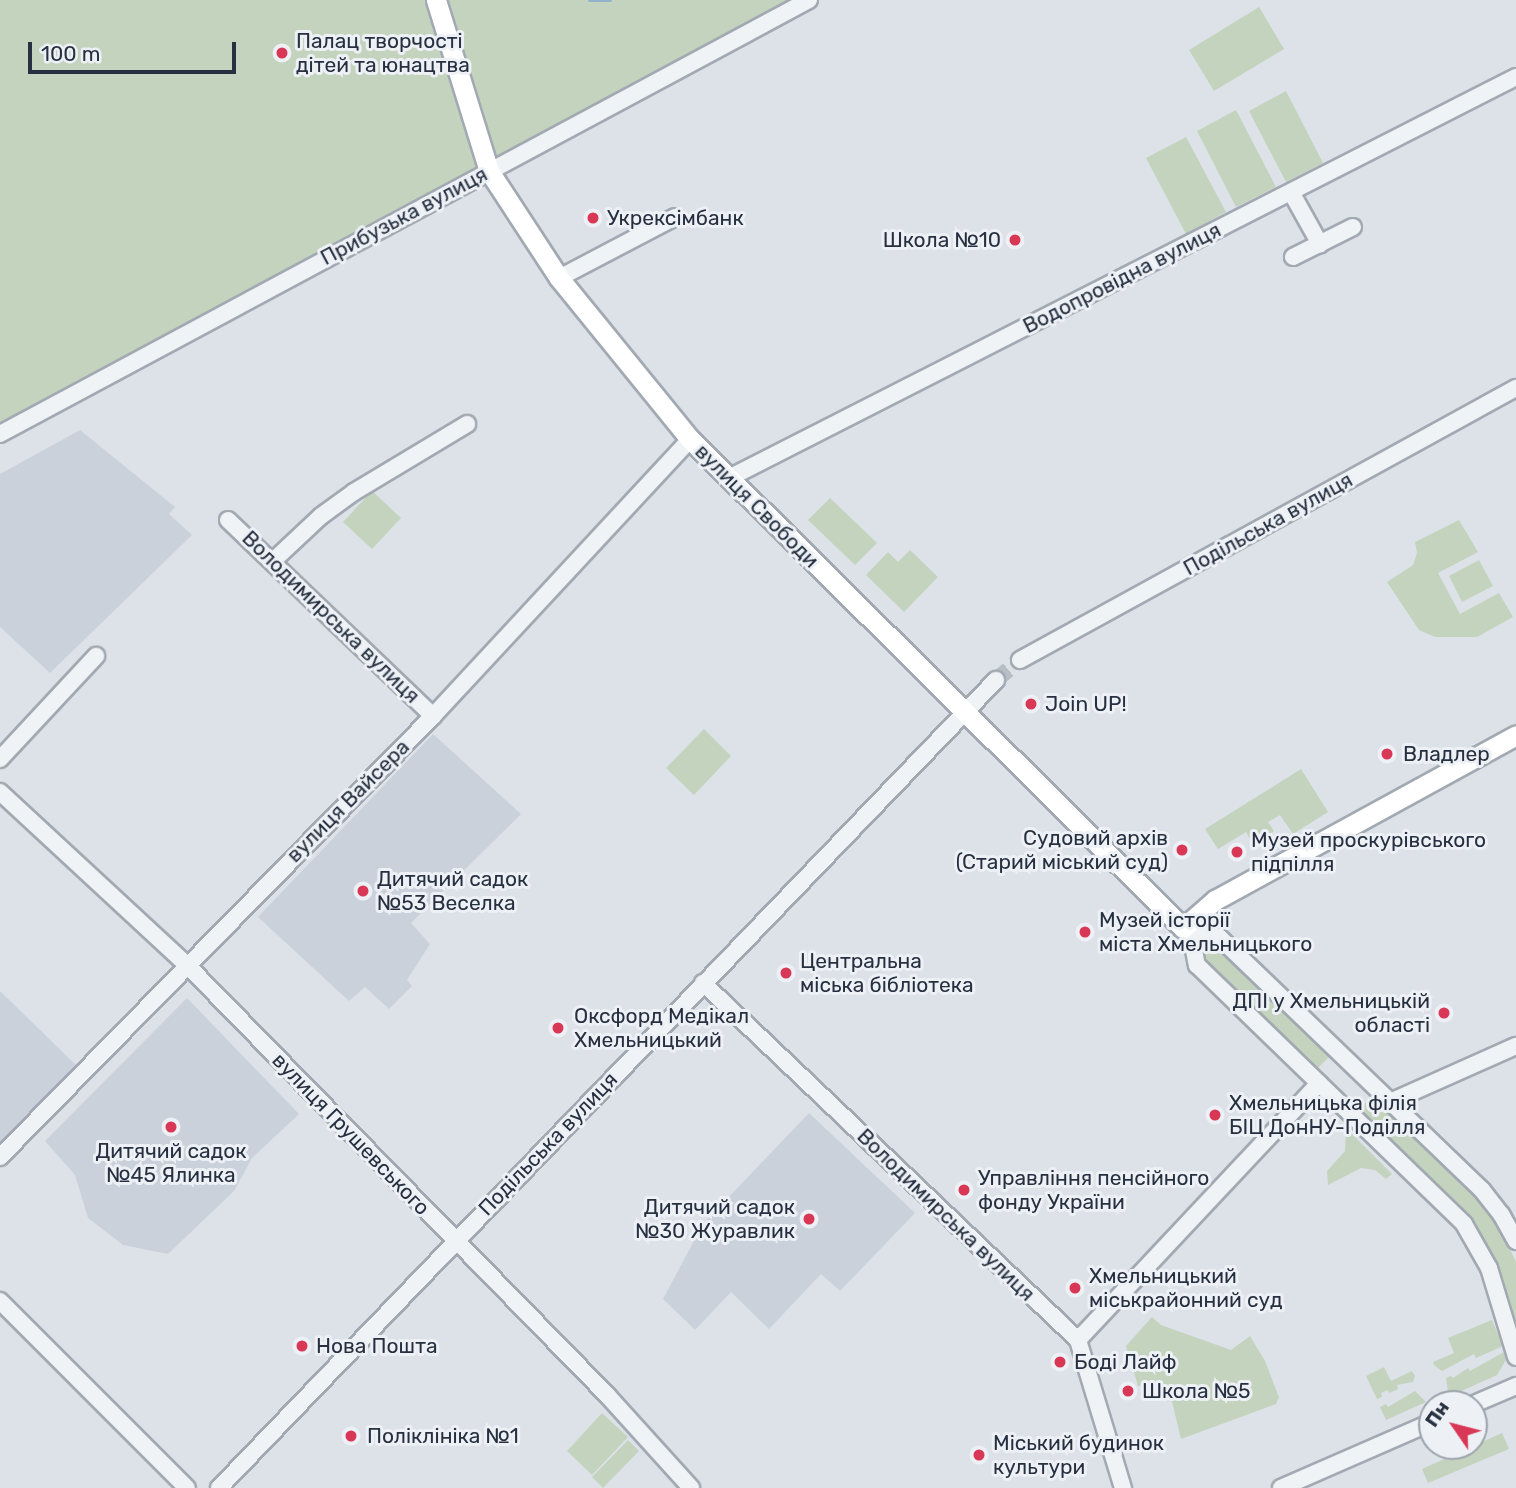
<!DOCTYPE html>
<html>
<head>
<meta charset="utf-8">
<style>
  body { margin:0 }
  #map { position:relative; width:1516px; height:1488px; overflow:hidden; background:#dde2e8; font-family:Rubik,sans-serif }
  div>[style] { position:absolute }
  .built>* { inset:0; background:#cbd1db }
  .green>* { inset:0; background:#c4d3be }
  .stream>* { height:4.5px; margin:-2.25px; padding:0 2.25px; transform-origin:2.25px; border-radius:2.25px; background:#95b2cc }
  .minor-tunnel>* { height:16px; margin-top:-8px; transform-origin:0; background:repeating-linear-gradient(90deg,#b8bec6 0 16px,transparent 0 24px) }
  .roads { filter:drop-shadow(2px 0 #a2a9b2) drop-shadow(-2px 0 #a2a9b2) drop-shadow(0 2px #a2a9b2) drop-shadow(0 -2px #a2a9b2) }
  .minor>* { height:16px; margin:-8px; padding:0 8px; transform-origin:8px; border-radius:8px; background:#f0f3f6 }
  .major>* { height:19px; margin:-9.5px; padding:0 9.5px; transform-origin:9.5px; border-radius:9.5px; background:#fff }
  .dots>* { width:19px; height:19px; translate:-50% -50%; box-sizing:border-box; border:4px solid #edf1f6; border-radius:50% }
  span { translate:-50% -50%; white-space:nowrap; text-align:center; line-height:1.15; -webkit-text-stroke:6px #edf1f6; paint-order:stroke }
  .poi-label { font-size:21px; color:#263040 }
  .left { translate:0 -50%; text-align:left }
  .right { translate:-100% -50%; text-align:right }
  .street-label { font-size:21px; color:#263040 }
  .north { position:absolute; left:1418px; top:1390px; width:70px; height:70px; box-sizing:border-box; background:#edf1f6; border:2px solid #9da4ad; border-radius:50%; rotate:305deg; font-size:19px; font-weight:700; line-height:28px; text-align:center; color:#263040 }
  .north::after { content:''; display:block; margin:auto; width:24px; height:32px; background:#d83856; clip-path:polygon(50% 0,100% 100%,50% 72%,0 100%) }
  .scale { position:absolute; left:28px; top:42px; width:208px; height:32px; box-sizing:border-box; border:4px solid #263040; border-top:0; padding-left:9px; font-size:21px; line-height:24px; white-space:nowrap; color:#263040; -webkit-text-stroke:5px #edf1f6; paint-order:stroke }
</style>
</head>
<body>
<div id="map">
  <div class="built">
    <div style="clip-path:polygon(80px 430px,175px 507px,169px 514px,192px 535px,50px 673px,0 627px,0 474px)"></div>
    <div style="clip-path:polygon(433px 734px,521px 814px,411px 923px,430px 944px,407px 980px,412px 986px,389px 1009px,365px 987px,349px 1001px,258px 917px)"></div>
    <div style="clip-path:polygon(0 991px,78px 1067px,0 1147px)"></div>
    <div style="clip-path:polygon(187px 998px,299px 1114px,252px 1158px,234px 1191px,168px 1254px,123px 1245px,88px 1218px,75px 1175px,45px 1141px)"></div>
    <div style="clip-path:polygon(809px 1113px,915px 1213px,840px 1291px,821px 1274px,769px 1329px,731px 1292px,695px 1330px,663px 1299px,703px 1224px)"></div>
  </div>
  <div class="green">
    <div style="clip-path:polygon(0 0,430px 0,481px 168px,0 428px)"></div>
    <div style="clip-path:polygon(443px 0,795px 0,493px 161px)"></div>
    <div style="clip-path:polygon(1259px 7px,1284px 49px,1214px 91px,1189px 50px)"></div>
    <div style="clip-path:polygon(1286px 91px,1323px 163px,1286px 182px,1249px 111px)"></div>
    <div style="clip-path:polygon(1236px 110px,1276px 187px,1236px 207px,1197px 131px)"></div>
    <div style="clip-path:polygon(1186px 137px,1226px 212px,1186px 234px,1146px 158px)"></div>
    <div style="clip-path:polygon(372px 491px,401px 518px,372px 549px,343px 522px)"></div>
    <div style="clip-path:polygon(830px 498px,877px 543px,855px 565px,808px 520px)"></div>
    <div style="clip-path:polygon(1459px 520px,1478px 552px,1438px 573px,1460px 614px,1499px 593px,1513px 617px,1477px 637px,1435px 637px,1419px 630px,1387px 582px,1413px 565px,1417px 553px,1415px 542px)"></div>
    <div style="clip-path:polygon(910px 550px,938px 577px,904px 612px,866px 575px,888px 552px,898px 562px)"></div>
    <div style="clip-path:polygon(1479px 560px,1493px 586px,1462px 602px,1449px 576px)"></div>
    <div style="clip-path:polygon(704px 729px,731px 756px,694px 795px,666px 768px)"></div>
    <div style="clip-path:polygon(1301px 769px,1328px 812px,1293px 834px,1280px 815px,1268px 822px,1274px 831px,1253px 844px,1246px 832px,1218px 849px,1205px 829px)"></div>
    <div style="clip-path:polygon(1212px 941px,1331px 1055px,1316px 1070px,1198px 956px)"></div>
    <div style="clip-path:polygon(1373px 1095px,1476px 1195px,1495px 1218px,1516px 1262px,1516px 1332px,1495px 1265px,1478px 1230px,1461px 1209px,1358px 1111px)"></div>
    <div style="clip-path:polygon(1346px 1128px,1392px 1174px,1386px 1179px,1375px 1170px,1361px 1168px,1328px 1185px,1327px 1171px,1345px 1151px)"></div>
    <div style="clip-path:polygon(1152px 1317px,1161px 1325px,1231px 1350px,1250px 1336px,1265px 1361px,1279px 1397px,1276px 1404px,1181px 1439px,1168px 1385px,1145px 1392px,1143px 1385px,1138px 1386px,1126px 1346px)"></div>
    <div style="clip-path:polygon(1492px 1320px,1503px 1346px,1476px 1358px,1474px 1354px,1442px 1371px,1434px 1365px,1433px 1362px,1454px 1353px,1448px 1338px)"></div>
    <div style="clip-path:polygon(1504px 1352px,1506px 1360px,1497px 1375px,1457px 1393px,1448px 1391px,1446px 1378px,1451px 1376px,1453px 1378px,1468px 1368px,1470px 1371px)"></div>
    <div style="clip-path:polygon(1384px 1367px,1391px 1381px,1412px 1371px,1415px 1376px,1413px 1382px,1397px 1385px,1398px 1389px,1389px 1393px,1388px 1390px,1381px 1393px,1382px 1397px,1377px 1399px,1366px 1376px)"></div>
    <div style="clip-path:polygon(1415px 1391px,1426px 1402px,1386px 1420px,1380px 1407px,1386px 1404px,1388px 1407px)"></div>
    <div style="clip-path:polygon(602px 1413px,628px 1437px,592px 1475px,567px 1451px)"></div>
    <div style="clip-path:polygon(1502px 1433px,1509px 1449px,1428px 1483px,1422px 1469px)"></div>
    <div style="clip-path:polygon(628px 1440px,639px 1451px,603px 1488px,592px 1477px)"></div>
  </div>
  <div class="stream">
    <div style="left:590px;top:0;width:20px"></div>
  </div>
  <div class="minor-tunnel">
    <div style="left:996px;top:680px;width:31px;rotate:-40deg"></div>
  </div>
  <div class="roads">
    <div class="minor">
      <div style="left:1291px;top:192px;width:60px;rotate:60.9deg"></div>
      <div style="left:1293px;top:257px;width:67px;rotate:-26.6deg"></div>
      <div style="left:559px;top:278px;width:131px;rotate:-27.7deg"></div>
      <div style="left:0;top:434px;width:918px;rotate:-28.21deg"></div>
      <div style="left:729px;top:478px;width:883px;rotate:-27deg"></div>
      <div style="left:228px;top:520px;width:284px;rotate:43.7deg"></div>
      <div style="left:274px;top:560px;width:64px;rotate:-43.1deg"></div>
      <div style="left:321px;top:516px;width:41px;rotate:-36deg"></div>
      <div style="left:354px;top:492px;width:132px;rotate:-31deg"></div>
      <div style="left:1020px;top:660px;width:566px;rotate:-28.74deg"></div>
      <div style="left:0;top:759px;width:141px;rotate:-47deg"></div>
      <div style="left:0;top:792px;width:255px;rotate:42.8deg"></div>
      <div style="left:187px;top:965px;width:602px;rotate:45.67deg"></div>
      <div style="left:608px;top:1396px;width:124px;rotate:47.9deg"></div>
      <div style="left:1183px;top:928px;width:11px;rotate:41deg"></div>
      <div style="left:1191px;top:935px;width:31px;rotate:79deg"></div>
      <div style="left:1197px;top:965px;width:372px;rotate:44.1deg"></div>
      <div style="left:1464px;top:1224px;width:51px;rotate:60.4deg"></div>
      <div style="left:1489px;top:1268px;width:93px;rotate:73.1deg"></div>
      <div style="left:1191px;top:935px;width:28px;rotate:4deg"></div>
      <div style="left:1219px;top:937px;width:365px;rotate:43.9deg"></div>
      <div style="left:1482px;top:1190px;width:31px;rotate:52deg"></div>
      <div style="left:1501px;top:1214px;width:31px;rotate:61deg"></div>
      <div style="left:703px;top:983px;width:518px;rotate:43.59deg"></div>
      <div style="left:1078px;top:1340px;width:155px;rotate:73.1deg"></div>
      <div style="left:1390px;top:1102px;width:138px;rotate:-24deg"></div>
      <div style="left:0;top:1157px;width:618px;rotate:-45.52deg"></div>
      <div style="left:433px;top:716px;width:378px;rotate:-47.1deg"></div>
      <div style="left:0;top:1301px;width:264px;rotate:45deg"></div>
      <div style="left:1078px;top:1340px;width:352px;rotate:-46.8deg"></div>
      <div style="left:1474px;top:1404px;width:46px;rotate:-23.2deg"></div>
      <div style="left:219px;top:1488px;width:1121px;rotate:-46.12deg"></div>
      <div style="left:1281px;top:1488px;width:165px;rotate:-23.6deg"></div>
    </div>
    <div class="major">
      <div style="left:436px;top:0;width:179px;rotate:72.8deg"></div>
      <div style="left:489px;top:171px;width:128px;rotate:56.8deg"></div>
      <div style="left:559px;top:278px;width:208px;rotate:50.9deg"></div>
      <div style="left:690px;top:439px;width:694px;rotate:44.77deg"></div>
      <div style="left:1183px;top:928px;width:43px;rotate:-41.2deg"></div>
      <div style="left:1215px;top:900px;width:343px;rotate:-28.7deg"></div>
    </div>
  </div>
  <div class="dots">
    <div style="left:282px;top:53px;background:#d83856"></div>
    <div style="left:593px;top:218px;background:#d83856"></div>
    <div style="left:1015px;top:240px;background:#d83856"></div>
    <div style="left:1031px;top:704px;background:#d83856"></div>
    <div style="left:1387px;top:754px;background:#d83856"></div>
    <div style="left:1182px;top:850px;background:#d83856"></div>
    <div style="left:1237px;top:852px;background:#d83856"></div>
    <div style="left:363px;top:891px;background:#d83856"></div>
    <div style="left:1085px;top:932px;background:#d83856"></div>
    <div style="left:786px;top:973px;background:#d83856"></div>
    <div style="left:1444px;top:1013px;background:#d83856"></div>
    <div style="left:558px;top:1028px;background:#d83856"></div>
    <div style="left:1215px;top:1115px;background:#d83856"></div>
    <div style="left:171px;top:1127px;background:#d83856"></div>
    <div style="left:964px;top:1190px;background:#d83856"></div>
    <div style="left:809px;top:1219px;background:#d83856"></div>
    <div style="left:1075px;top:1288px;background:#d83856"></div>
    <div style="left:302px;top:1346px;background:#d83856"></div>
    <div style="left:1060px;top:1362px;background:#d83856"></div>
    <div style="left:1128px;top:1391px;background:#d83856"></div>
    <div style="left:351px;top:1436px;background:#d83856"></div>
    <div style="left:979px;top:1455px;background:#d83856"></div>
  </div>
  <div class="poi-label">
    <span class="left" style="left:296px;top:53px">Палац творчості<br>дітей та юнацтва</span>
    <span class="left" style="left:607px;top:218px">Укрексімбанк</span>
    <span class="right" style="left:1001px;top:240px">Школа №10</span>
    <span class="left" style="left:1045px;top:704px">Join UP!</span>
    <span class="left" style="left:1403px;top:754px">Владлер</span>
    <span class="right" style="left:1168px;top:850px">Судовий архів<br>(Старий міський суд)</span>
    <span class="left" style="left:1251px;top:852px">Музей проскурівського<br>підпілля</span>
    <span class="left" style="left:377px;top:891px">Дитячий садок<br>№53 Веселка</span>
    <span class="left" style="left:1099px;top:932px">Музей історії<br>міста Хмельницького</span>
    <span class="left" style="left:800px;top:973px">Центральна<br>міська бібліотека</span>
    <span class="right" style="left:1430px;top:1013px">ДПІ у Хмельницькій<br>області</span>
    <span class="left" style="left:574px;top:1028px">Оксфорд Медікал<br>Хмельницький</span>
    <span class="left" style="left:1229px;top:1115px">Хмельницька філія<br>БІЦ ДонНУ-Поділля</span>
    <span style="left:171px;top:1163px">Дитячий садок<br>№45 Ялинка</span>
    <span class="left" style="left:978px;top:1190px">Управління пенсійного<br>фонду України</span>
    <span class="right" style="left:795px;top:1219px">Дитячий садок<br>№30 Журавлик</span>
    <span class="left" style="left:1089px;top:1288px">Хмельницький<br>міськрайонний суд</span>
    <span class="left" style="left:316px;top:1346px">Нова Пошта</span>
    <span class="left" style="left:1074px;top:1362px">Боді Лайф</span>
    <span class="left" style="left:1142px;top:1391px">Школа №5</span>
    <span class="left" style="left:367px;top:1436px">Поліклініка №1</span>
    <span class="left" style="left:993px;top:1455px">Міський будинок<br>культури</span>
  </div>
  <div class="street-label">
    <span style="left:404px;top:216px;rotate:-28deg">Прибузька вулиця</span>
    <span style="left:1122px;top:278px;rotate:-27deg">Водопровідна вулиця</span>
    <span style="left:757px;top:506px;rotate:45deg">вулиця Свободи</span>
    <span style="left:1268px;top:524px;rotate:-29deg">Подільська вулиця</span>
    <span style="left:331px;top:617px;rotate:44deg">Володимирська вулиця</span>
    <span style="left:348px;top:801px;rotate:-45deg">вулиця Вайсера</span>
    <span style="left:351px;top:1134px;rotate:46deg">вулиця Грушевського</span>
    <span style="left:548px;top:1144px;rotate:-46deg">Подільська вулиця</span>
    <span style="left:946px;top:1215px;rotate:44deg">Володимирська вулиця</span>
  </div>
  <div class="north">Пн</div>
  <div class="scale">100 m</div>
</div>
</body>
</html>
